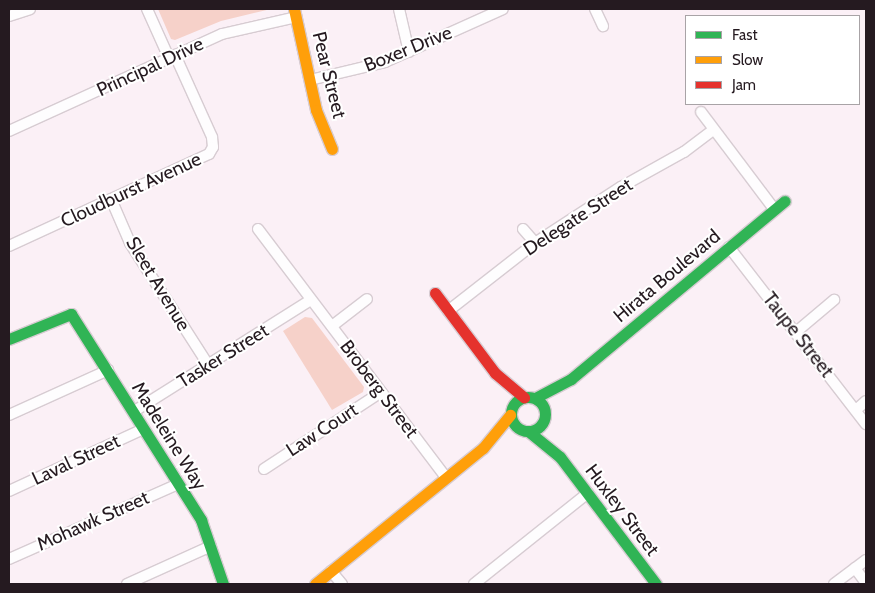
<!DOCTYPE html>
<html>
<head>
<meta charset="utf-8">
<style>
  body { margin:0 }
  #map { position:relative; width:875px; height:593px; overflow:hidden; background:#fbf0f6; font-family:Cabin,sans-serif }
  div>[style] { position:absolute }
  .green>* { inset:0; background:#f6d1c9 }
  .roads { filter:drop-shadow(1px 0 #d7ccd2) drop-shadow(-1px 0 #d7ccd2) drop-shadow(0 1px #d7ccd2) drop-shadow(0 -1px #d7ccd2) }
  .street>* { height:10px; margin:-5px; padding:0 5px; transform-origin:5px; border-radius:5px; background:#fefdfe }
  .fast>* { height:11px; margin:-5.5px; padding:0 5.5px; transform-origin:5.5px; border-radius:5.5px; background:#30b455 }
  .fast>.ring { margin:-5.5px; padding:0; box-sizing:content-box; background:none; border:11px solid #30b455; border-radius:50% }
  .slow>* { height:11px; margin:-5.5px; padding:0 5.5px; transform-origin:5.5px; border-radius:5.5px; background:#ff9f0a }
  .jam>* { height:11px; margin:-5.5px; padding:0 5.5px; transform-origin:5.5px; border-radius:5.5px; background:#e5322d }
  span { translate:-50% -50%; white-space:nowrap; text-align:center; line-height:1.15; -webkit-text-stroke:4px #fff; paint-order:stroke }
  .street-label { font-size:19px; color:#251a20 }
  .frame { position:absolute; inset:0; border:10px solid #251a20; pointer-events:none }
  .legend { position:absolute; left:685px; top:15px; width:175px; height:90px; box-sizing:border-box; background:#fff; border:1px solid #a8a3a6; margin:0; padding:6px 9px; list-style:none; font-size:15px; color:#251a20 }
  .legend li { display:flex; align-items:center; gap:10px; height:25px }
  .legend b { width:25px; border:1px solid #a8a3a6 }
</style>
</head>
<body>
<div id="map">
  <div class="green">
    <div style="clip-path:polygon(158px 9px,271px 9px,221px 21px,175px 40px,171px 39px)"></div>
    <div style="clip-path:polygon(305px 317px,312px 318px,364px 387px,363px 392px,332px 410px,283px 331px)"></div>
  </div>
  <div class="roads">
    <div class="street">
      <div style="left:147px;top:9px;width:54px;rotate:65.8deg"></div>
      <div style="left:399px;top:9px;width:44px;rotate:76.9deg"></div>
      <div style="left:595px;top:9px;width:19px;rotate:65deg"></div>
      <div style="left:9px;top:16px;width:22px;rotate:-18deg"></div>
      <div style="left:310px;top:80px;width:77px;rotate:-13.5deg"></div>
      <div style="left:385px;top:62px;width:129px;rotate:-24.2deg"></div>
      <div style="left:701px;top:112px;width:121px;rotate:53deg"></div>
      <div style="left:9px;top:131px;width:234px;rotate:-24.5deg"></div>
      <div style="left:222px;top:34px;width:76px;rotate:-12.9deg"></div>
      <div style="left:111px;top:199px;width:48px;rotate:66.6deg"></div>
      <div style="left:130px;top:243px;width:146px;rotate:57.3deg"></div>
      <div style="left:258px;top:229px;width:312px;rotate:52.9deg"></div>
      <div style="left:523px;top:229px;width:18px;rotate:49deg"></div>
      <div style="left:9px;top:246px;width:220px;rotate:-24.7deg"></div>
      <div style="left:209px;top:154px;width:8px;rotate:-60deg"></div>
      <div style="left:213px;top:147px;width:10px;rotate:-96deg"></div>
      <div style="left:212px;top:137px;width:90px;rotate:-114.3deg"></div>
      <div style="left:729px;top:247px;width:224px;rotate:52.3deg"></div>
      <div style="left:448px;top:311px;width:110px;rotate:-38deg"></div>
      <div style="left:535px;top:243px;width:103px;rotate:-33.1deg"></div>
      <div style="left:621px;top:187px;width:72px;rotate:-29.1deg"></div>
      <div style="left:684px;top:152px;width:36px;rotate:-37deg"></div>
      <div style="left:332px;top:326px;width:44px;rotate:-37.6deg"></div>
      <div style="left:796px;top:332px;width:50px;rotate:-40.1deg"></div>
      <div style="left:856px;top:410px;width:13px;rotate:-42deg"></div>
      <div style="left:133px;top:412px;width:210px;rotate:-32.2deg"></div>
      <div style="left:9px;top:415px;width:109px;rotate:-24.4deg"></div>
      <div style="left:264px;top:469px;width:140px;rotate:-33.3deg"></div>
      <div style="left:9px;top:491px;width:148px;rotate:-24.8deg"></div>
      <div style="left:9px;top:559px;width:185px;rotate:-23.9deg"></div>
      <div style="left:855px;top:568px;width:19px;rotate:54deg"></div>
      <div style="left:331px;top:571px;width:17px;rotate:50deg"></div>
      <div style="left:127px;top:584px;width:92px;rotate:-24.3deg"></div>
      <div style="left:474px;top:584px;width:146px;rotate:-38.6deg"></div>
      <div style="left:834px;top:584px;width:40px;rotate:-37deg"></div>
    </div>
    <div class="fast">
      <div style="left:9px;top:339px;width:67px;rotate:-22deg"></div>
      <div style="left:71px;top:314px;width:244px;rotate:57.7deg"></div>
      <div style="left:201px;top:520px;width:68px;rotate:71deg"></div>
      <div class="ring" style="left:511px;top:397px;width:23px;height:23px"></div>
      <div style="left:535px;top:398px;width:41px;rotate:-27.8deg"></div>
      <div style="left:571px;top:379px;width:278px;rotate:-39.8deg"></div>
      <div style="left:528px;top:431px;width:41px;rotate:39.1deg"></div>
      <div style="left:560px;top:457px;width:159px;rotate:52.9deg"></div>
    </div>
    <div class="slow">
      <div style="left:294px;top:9px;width:103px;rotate:77.7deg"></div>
      <div style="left:316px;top:110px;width:42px;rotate:67.7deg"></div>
      <div style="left:315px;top:584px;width:216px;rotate:-39deg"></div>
      <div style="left:483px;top:448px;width:43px;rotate:-50.7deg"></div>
    </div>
    <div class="jam">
      <div style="left:435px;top:293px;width:100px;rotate:53.1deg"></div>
      <div style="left:495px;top:373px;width:38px;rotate:40deg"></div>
    </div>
  </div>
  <div class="street-label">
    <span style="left:408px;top:49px;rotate:-22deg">Boxer Drive</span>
    <span style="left:150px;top:67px;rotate:-25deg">Principal Drive</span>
    <span style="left:329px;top:75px;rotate:76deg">Pear Street</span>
    <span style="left:131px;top:190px;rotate:-25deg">Cloudburst Avenue</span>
    <span style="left:578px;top:217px;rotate:-33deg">Delegate Street</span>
    <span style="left:667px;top:276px;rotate:-40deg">Hirata Boulevard</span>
    <span style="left:158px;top:284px;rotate:59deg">Sleet Avenue</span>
    <span style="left:798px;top:335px;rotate:52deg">Taupe Street</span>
    <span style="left:223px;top:356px;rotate:-32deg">Tasker Street</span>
    <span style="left:379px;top:389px;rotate:53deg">Broberg Street</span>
    <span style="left:322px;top:430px;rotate:-33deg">Law Court</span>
    <span style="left:169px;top:436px;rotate:58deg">Madeleine Way</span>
    <span style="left:76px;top:460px;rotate:-25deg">Laval Street</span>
    <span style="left:622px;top:510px;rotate:53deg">Huxley Street</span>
    <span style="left:93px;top:521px;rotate:-24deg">Mohawk Street</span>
  </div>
  <div class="frame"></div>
  <ul class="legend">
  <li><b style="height:6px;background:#30b455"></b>Fast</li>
  <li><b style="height:6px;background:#ff9f0a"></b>Slow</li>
  <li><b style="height:6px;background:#e5322d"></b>Jam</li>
  </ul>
</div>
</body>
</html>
